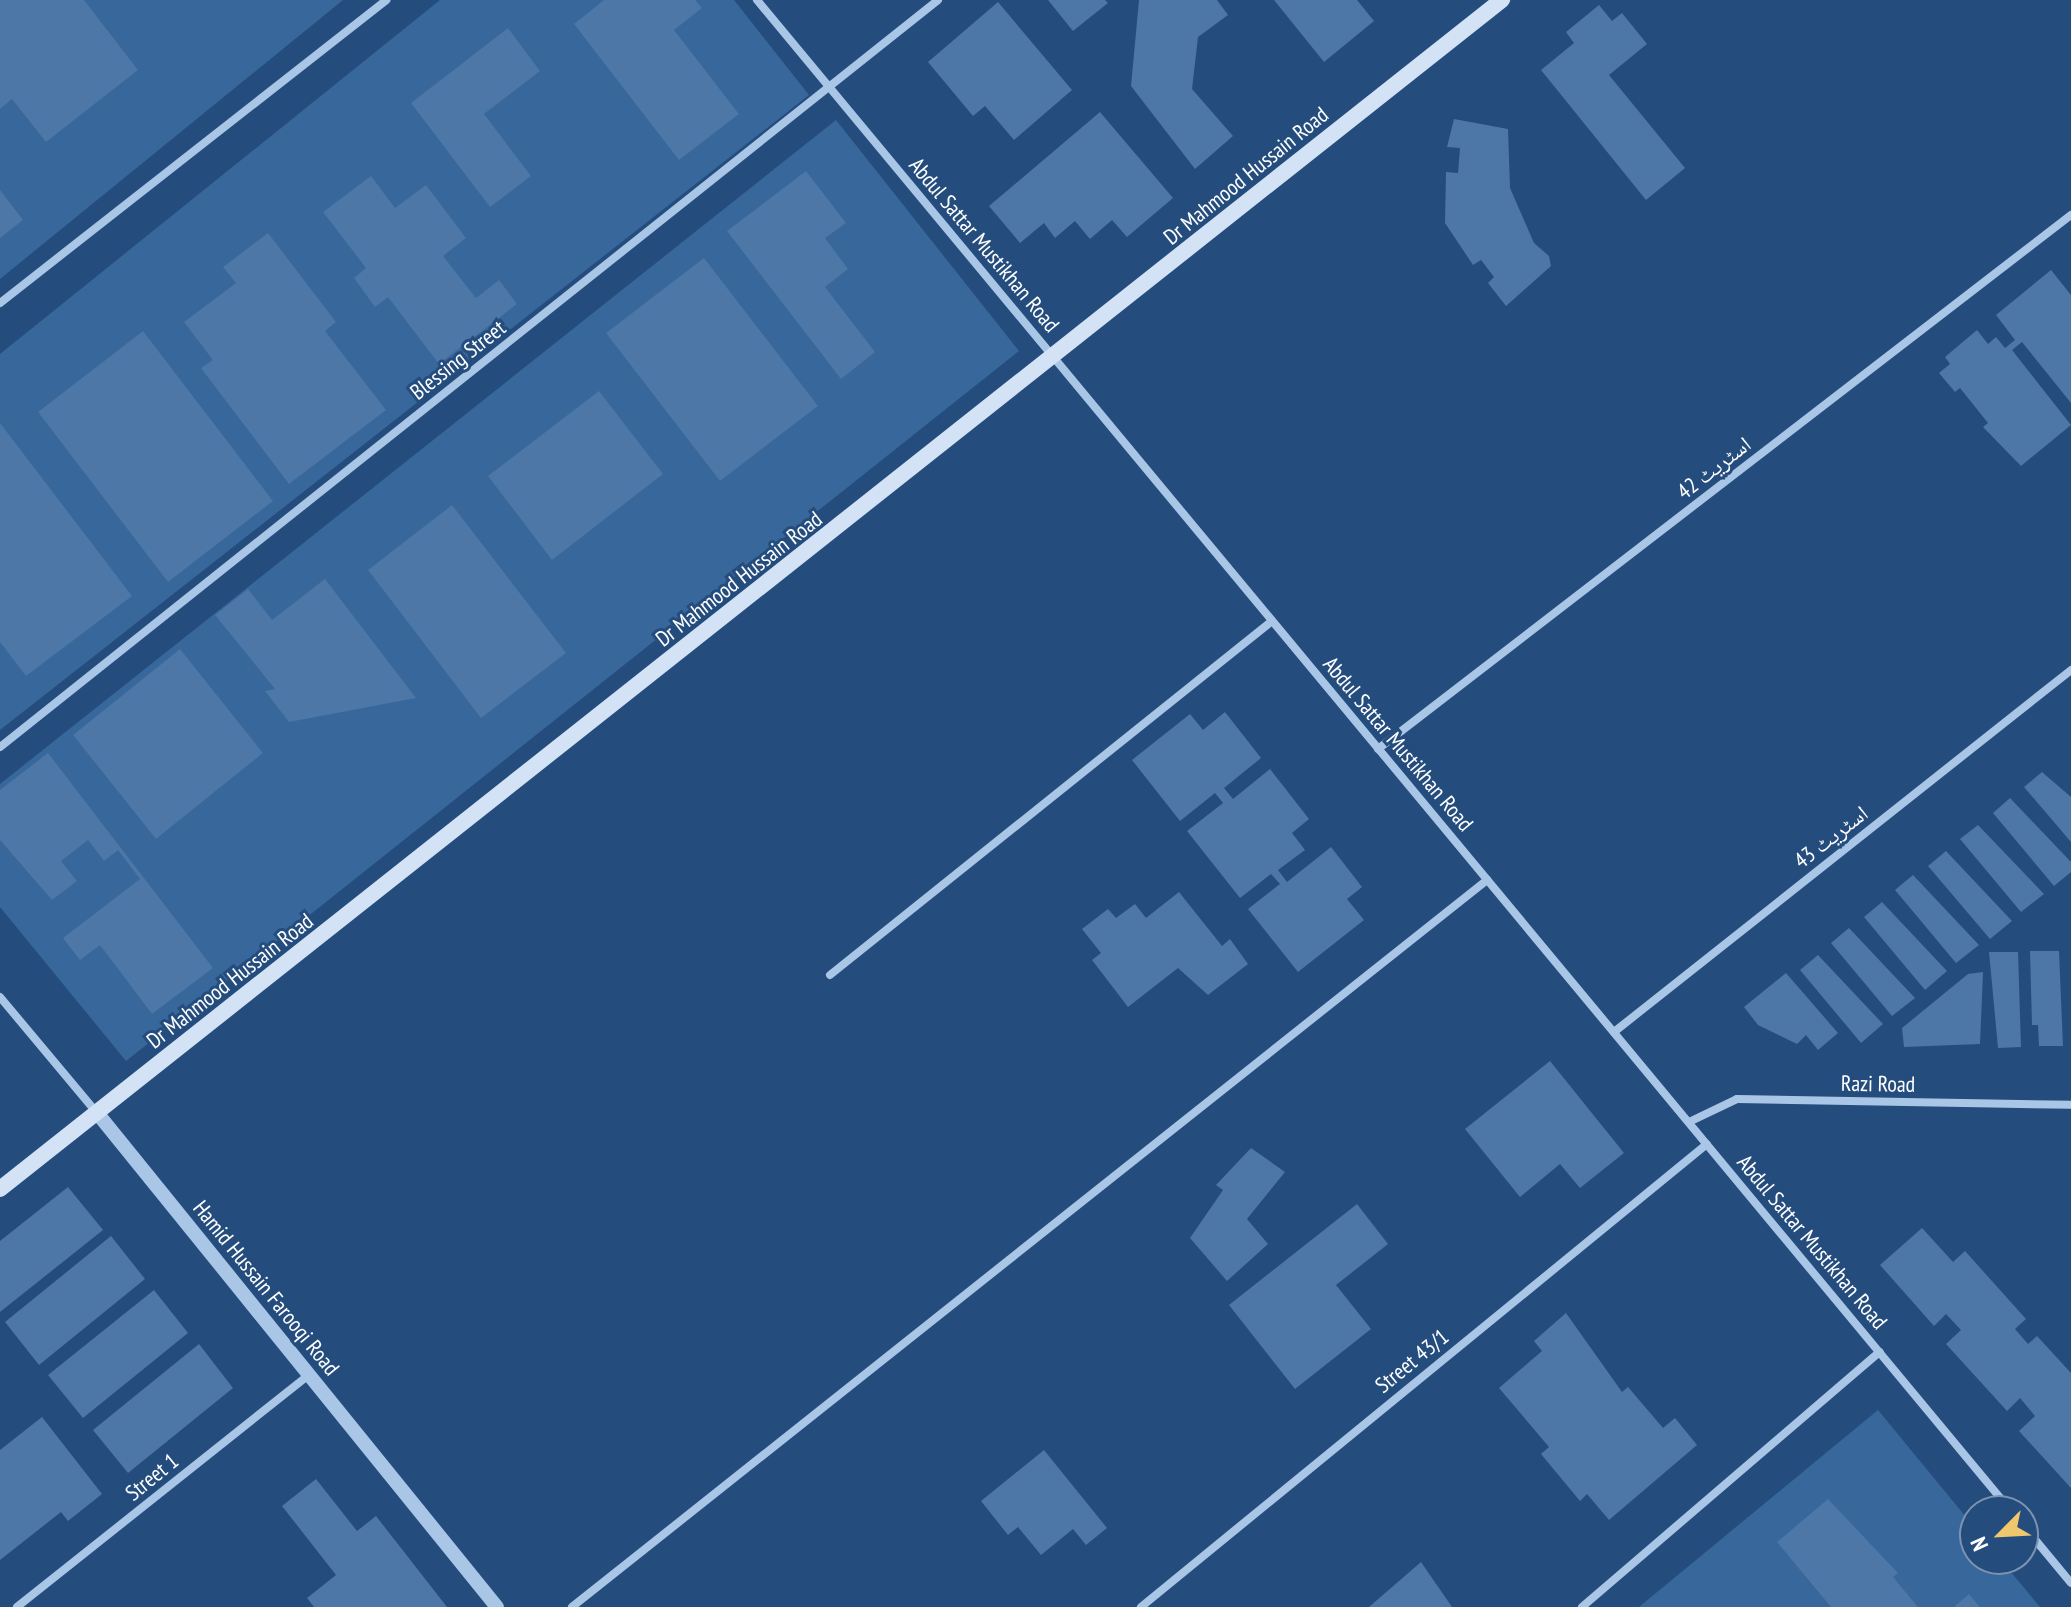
<!DOCTYPE html>
<html>
<head>
<meta charset="utf-8">
<style>
  body { margin:0 }
  #map { position:relative; width:2071px; height:1607px; overflow:hidden; background:#244d7e; font-family:"PT Sans Narrow","Noto Naskh Arabic",sans-serif }
  div>[style] { position:absolute }
  .green>* { inset:0; background:#37679b }
  .building>* { inset:0; background:#4c77a6 }
  .minor>* { height:8px; margin:-4px; padding:0 4px; transform-origin:4px; border-radius:4px; background:#a9c6e6 }
  .tertiary>* { height:14px; margin:-7px; padding:0 7px; transform-origin:7px; border-radius:7px; background:#a9c6e6 }
  .secondary>* { height:16px; margin:-8px; padding:0 8px; transform-origin:8px; border-radius:8px; background:#d3e2f5 }
  span { translate:-50% -50%; white-space:nowrap; text-align:center; line-height:1.15; -webkit-text-stroke:6px #244d7e; paint-order:stroke }
  .street-label { font-size:22px; color:#fff }
  .north { position:absolute; left:1959px; top:1495px; width:80px; height:80px; box-sizing:border-box; background:#244d7e; border:2px solid #7c94b2; border-radius:50%; rotate:246deg; font-size:22px; font-weight:700; line-height:32px; text-align:center; color:#fff }
  .north::after { content:''; display:block; margin:auto; width:28px; height:36px; background:#f0c76d; clip-path:polygon(50% 0,100% 100%,50% 72%,0 100%) }
</style>
</head>
<body>
<div id="map">
  <div class="green">
    <div style="clip-path:polygon(0 0,343px 0,0 279px)"></div>
    <div style="clip-path:polygon(440px 0,734px 0,809px 95px,0 730px,0 354px)"></div>
    <div style="clip-path:polygon(836px 120px,1019px 351px,126px 1061px,0 907px,0 784px)"></div>
    <div style="clip-path:polygon(1878px 1410px,1975px 1528px,1975px 1559px,2000px 1559px,2040px 1607px,1639px 1607px)"></div>
  </div>
  <div class="building">
    <div style="clip-path:polygon(0 0,84px 0,138px 70px,46px 142px,12px 99px,0 109px)"></div>
    <div style="clip-path:polygon(604px 0,695px 0,702px 8px,674px 30px,739px 114px,679px 160px,574px 24px)"></div>
    <div style="clip-path:polygon(1048px 0,1105px 0,1108px 3px,1073px 31px)"></div>
    <div style="clip-path:polygon(1139px 0,1217px 0,1228px 15px,1198px 37px,1192px 89px,1233px 136px,1195px 169px,1131px 86px)"></div>
    <div style="clip-path:polygon(1274px 0,1357px 0,1374px 21px,1324px 62px)"></div>
    <div style="clip-path:polygon(998px 2px,1072px 90px,1014px 140px,985px 106px,973px 116px,928px 62px)"></div>
    <div style="clip-path:polygon(1599px 5px,1612px 21px,1622px 13px,1647px 44px,1609px 75px,1685px 168px,1646px 200px,1541px 70px,1574px 43px,1566px 32px)"></div>
    <div style="clip-path:polygon(508px 28px,540px 71px,484px 114px,531px 176px,490px 207px,411px 103px)"></div>
    <div style="clip-path:polygon(1100px 112px,1173px 198px,1127px 237px,1112px 220px,1090px 239px,1075px 221px,1055px 238px,1044px 223px,1020px 243px,989px 206px)"></div>
    <div style="clip-path:polygon(1454px 119px,1508px 129px,1510px 188px,1534px 243px,1549px 256px,1551px 266px,1506px 306px,1488px 283px,1494px 277px,1481px 260px,1473px 265px,1445px 223px,1446px 172px,1458px 173px,1460px 148px,1447px 147px)"></div>
    <div style="clip-path:polygon(806px 171px,846px 223px,825px 238px,848px 269px,825px 287px,875px 352px,841px 379px,727px 231px)"></div>
    <div style="clip-path:polygon(371px 176px,395px 208px,426px 185px,466px 238px,443px 256px,476px 298px,499px 280px,517px 304px,439px 364px,388px 297px,375px 307px,354px 278px,366px 268px,323px 212px)"></div>
    <div style="clip-path:polygon(0 190px,23px 220px,0 238px)"></div>
    <div style="clip-path:polygon(268px 233px,336px 322px,325px 331px,386px 410px,289px 484px,201px 368px,213px 360px,184px 322px,236px 283px,223px 267px)"></div>
    <div style="clip-path:polygon(704px 258px,818px 406px,720px 481px,606px 333px)"></div>
    <div style="clip-path:polygon(2051px 270px,2071px 295px,2071px 403px,2022px 342px,2012px 350px,2071px 425px,2021px 466px,1983px 427px,1988px 423px,1960px 388px,1955px 392px,1939px 373px,1950px 364px,1945px 357px,1977px 330px,1988px 344px,1996px 337px,2005px 348px,2015px 340px,1996px 315px)"></div>
    <div style="clip-path:polygon(143px 331px,273px 501px,168px 582px,38px 412px)"></div>
    <div style="clip-path:polygon(599px 391px,663px 474px,552px 560px,488px 476px)"></div>
    <div style="clip-path:polygon(0 423px,132px 596px,26px 676px,0 642px)"></div>
    <div style="clip-path:polygon(452px 505px,566px 653px,481px 718px,368px 570px)"></div>
    <div style="clip-path:polygon(325px 579px,416px 698px,289px 722px,265px 691px,275px 689px,215px 615px,248px 589px,272px 620px)"></div>
    <div style="clip-path:polygon(180px 649px,263px 753px,156px 839px,73px 735px)"></div>
    <div style="clip-path:polygon(1225px 712px,1261px 758px,1224px 788px,1233px 799px,1270px 769px,1309px 819px,1292px 833px,1305px 850px,1278px 870px,1287px 882px,1331px 847px,1362px 887px,1347px 899px,1364px 920px,1298px 972px,1248px 909px,1280px 884px,1271px 874px,1240px 898px,1187px 831px,1223px 803px,1215px 793px,1180px 821px,1132px 760px,1190px 714px,1203px 730px)"></div>
    <div style="clip-path:polygon(48px 753px,213px 968px,152px 1014px,100px 945px,80px 960px,63px 938px,140px 879px,118px 850px,104px 861px,88px 840px,61px 861px,77px 881px,52px 900px,0 840px,0 790px)"></div>
    <div style="clip-path:polygon(2042px 772px,2071px 797px,2071px 842px,2024px 787px)"></div>
    <div style="clip-path:polygon(2010px 798px,2071px 862px,2071px 872px,2054px 886px,1993px 813px)"></div>
    <div style="clip-path:polygon(1978px 825px,2044px 894px,2021px 912px,1960px 839px)"></div>
    <div style="clip-path:polygon(1946px 851px,2012px 921px,1990px 939px,1928px 866px)"></div>
    <div style="clip-path:polygon(1913px 875px,1979px 945px,1956px 963px,1895px 890px)"></div>
    <div style="clip-path:polygon(1179px 892px,1222px 946px,1230px 939px,1248px 964px,1208px 995px,1178px 968px,1128px 1007px,1092px 960px,1101px 953px,1082px 929px,1108px 909px,1116px 918px,1135px 904px,1146px 918px)"></div>
    <div style="clip-path:polygon(1882px 902px,1947px 971px,1925px 990px,1864px 917px)"></div>
    <div style="clip-path:polygon(1849px 928px,1915px 998px,1892px 1016px,1831px 943px)"></div>
    <div style="clip-path:polygon(2030px 951px,2059px 951px,2063px 1046px,2039px 1046px,2038px 1025px,2032px 1025px)"></div>
    <div style="clip-path:polygon(1989px 952px,2018px 952px,2021px 1047px,1998px 1048px)"></div>
    <div style="clip-path:polygon(1818px 955px,1883px 1024px,1861px 1043px,1800px 970px)"></div>
    <div style="clip-path:polygon(1983px 972px,1980px 1044px,1904px 1047px,1902px 1028px,1968px 974px)"></div>
    <div style="clip-path:polygon(1786px 973px,1838px 1033px,1818px 1050px,1806px 1035px,1797px 1044px,1758px 1025px,1744px 1007px)"></div>
    <div style="clip-path:polygon(1550px 1061px,1624px 1153px,1580px 1188px,1560px 1164px,1520px 1197px,1465px 1129px)"></div>
    <div style="clip-path:polygon(1251px 1148px,1285px 1172px,1247px 1219px,1268px 1244px,1227px 1281px,1190px 1238px,1223px 1190px,1216px 1185px)"></div>
    <div style="clip-path:polygon(68px 1187px,103px 1230px,0 1312px,0 1241px)"></div>
    <div style="clip-path:polygon(1357px 1204px,1388px 1244px,1336px 1285px,1371px 1329px,1295px 1389px,1229px 1305px)"></div>
    <div style="clip-path:polygon(1922px 1228px,1953px 1262px,1965px 1251px,2026px 1319px,2015px 1329px,2028px 1344px,2037px 1336px,2071px 1373px,2071px 1488px,2019px 1431px,2035px 1416px,2020px 1398px,2007px 1411px,1946px 1344px,1961px 1330px,1946px 1314px,1934px 1326px,1880px 1265px)"></div>
    <div style="clip-path:polygon(111px 1236px,145px 1279px,39px 1365px,5px 1322px)"></div>
    <div style="clip-path:polygon(154px 1290px,188px 1333px,83px 1418px,48px 1375px)"></div>
    <div style="clip-path:polygon(1566px 1313px,1622px 1392px,1628px 1387px,1663px 1428px,1675px 1418px,1697px 1445px,1609px 1520px,1587px 1494px,1580px 1501px,1541px 1454px,1549px 1447px,1499px 1388px,1542px 1351px,1534px 1341px)"></div>
    <div style="clip-path:polygon(199px 1344px,233px 1388px,128px 1473px,93px 1430px)"></div>
    <div style="clip-path:polygon(42px 1417px,102px 1494px,68px 1521px,61px 1512px,0 1560px,0 1450px)"></div>
    <div style="clip-path:polygon(1044px 1450px,1107px 1528px,1086px 1545px,1073px 1529px,1041px 1555px,1018px 1527px,1008px 1535px,981px 1501px)"></div>
    <div style="clip-path:polygon(316px 1479px,357px 1531px,376px 1516px,447px 1607px,314px 1607px,307px 1598px,336px 1575px,282px 1506px)"></div>
    <div style="clip-path:polygon(1828px 1499px,1898px 1573px,1893px 1577px,1918px 1607px,1831px 1607px,1777px 1542px)"></div>
    <div style="clip-path:polygon(1421px 1562px,1452px 1607px,1369px 1607px)"></div>
    <div style="clip-path:polygon(1969px 1594px,1980px 1607px,1954px 1607px)"></div>
  </div>
  <div class="minor">
    <div style="left:757px;top:0;width:1964px;rotate:50.31deg"></div>
    <div style="left:0;top:303px;width:491px;rotate:-38.1deg"></div>
    <div style="left:0;top:747px;width:1199px;rotate:-38.53deg"></div>
    <div style="left:1378px;top:749px;width:875px;rotate:-37.62deg"></div>
    <div style="left:830px;top:975px;width:566px;rotate:-38.69deg"></div>
    <div style="left:0;top:997px;width:151px;rotate:50.1deg"></div>
    <div style="left:1614px;top:1032px;width:583px;rotate:-38.38deg"></div>
    <div style="left:1689px;top:1122px;width:53px;rotate:-25.6deg"></div>
    <div style="left:1737px;top:1099px;width:334px;rotate:1deg"></div>
    <div style="left:2023px;top:1525px;width:75px;rotate:50.4deg"></div>
    <div style="left:17px;top:1607px;width:373px;rotate:-38.5deg"></div>
    <div style="left:572px;top:1607px;width:1169px;rotate:-38.47deg"></div>
    <div style="left:1141px;top:1607px;width:731px;rotate:-39.28deg"></div>
    <div style="left:1582px;top:1607px;width:392px;rotate:-40.6deg"></div>
  </div>
  <div class="tertiary">
    <div style="left:98px;top:1114px;width:634px;rotate:51.02deg"></div>
  </div>
  <div class="secondary">
    <div style="left:0;top:1189px;width:1916px;rotate:-38.37deg"></div>
  </div>
  <div class="street-label">
    <span style="left:1246px;top:176px;rotate:-39deg">Dr Mahmood Hussain Road</span>
    <span style="left:984px;top:245px;rotate:50deg">Abdul Sattar Mustikhan Road</span>
    <span style="left:458px;top:360px;rotate:-38deg">Blessing Street</span>
    <span style="left:1714px;top:468px;rotate:-38deg">اسٹریٹ 42</span>
    <span style="left:739px;top:579px;rotate:-38deg">Dr Mahmood Hussain Road</span>
    <span style="left:1398px;top:744px;rotate:50deg">Abdul Sattar Mustikhan Road</span>
    <span style="left:1831px;top:837px;rotate:-38deg">اسٹریٹ 43</span>
    <span style="left:230px;top:981px;rotate:-38deg">Dr Mahmood Hussain Road</span>
    <span style="left:1878px;top:1084px;rotate:1deg">Razi Road</span>
    <span style="left:1812px;top:1242px;rotate:50deg">Abdul Sattar Mustikhan Road</span>
    <span style="left:266px;top:1288px;rotate:51deg">Hamid Hussain Farooqi Road</span>
    <span style="left:1412px;top:1361px;rotate:-39deg">Street 43/1</span>
    <span style="left:152px;top:1477px;rotate:-39deg">Street 1</span>
  </div>
  <div class="north">N</div>
</div>
</body>
</html>
